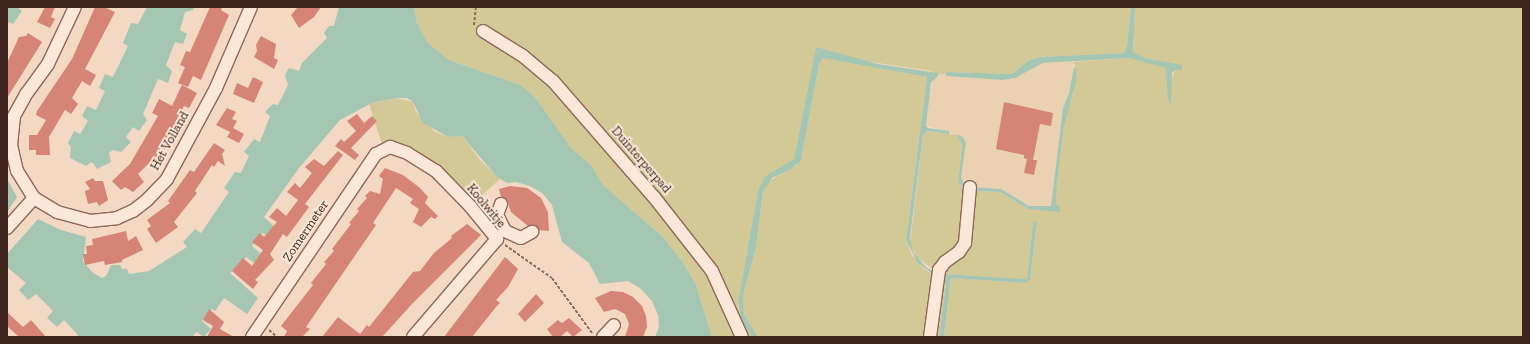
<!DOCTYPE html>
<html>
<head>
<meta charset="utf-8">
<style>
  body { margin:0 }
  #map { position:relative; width:1530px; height:344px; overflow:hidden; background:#f3d8c4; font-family:"Zilla Slab",serif }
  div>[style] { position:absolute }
  .farmland>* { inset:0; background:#e9d1b1 }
  .green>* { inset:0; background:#d3c996 }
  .water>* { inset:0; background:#a6c6b4 }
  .building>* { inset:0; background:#d58476 }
  .path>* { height:2px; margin-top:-1px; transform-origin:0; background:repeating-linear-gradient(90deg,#906658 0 3px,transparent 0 5px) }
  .roads { filter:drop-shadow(1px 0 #906658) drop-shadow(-1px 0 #906658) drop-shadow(0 1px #906658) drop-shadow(0 -1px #906658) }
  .minor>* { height:12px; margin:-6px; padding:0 6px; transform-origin:6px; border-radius:6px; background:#fce8d9 }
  span { translate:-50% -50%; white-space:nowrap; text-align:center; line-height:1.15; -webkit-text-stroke:4px #f9e5d5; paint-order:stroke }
  .street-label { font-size:13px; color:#3f241e }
  .frame { position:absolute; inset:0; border:8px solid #3f241e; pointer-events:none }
</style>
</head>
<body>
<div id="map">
  <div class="farmland">
    <div style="clip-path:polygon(1073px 62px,1073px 76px,1063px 108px,1051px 206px,1029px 206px,1001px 189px,964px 186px,961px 177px,966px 143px,963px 137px,926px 125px,925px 112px,934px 78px,938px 74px,946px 74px,946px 76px,1003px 80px,1015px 78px,1043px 63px)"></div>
  </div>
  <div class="green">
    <div style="clip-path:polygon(414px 7px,1131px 7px,1127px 46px,1124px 53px,1039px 57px,1029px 60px,1012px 74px,946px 72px,946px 74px,938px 74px,931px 71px,864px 61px,816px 48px,794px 159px,765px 176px,758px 190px,738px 302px,742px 323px,752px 337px,743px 335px,715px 270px,699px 248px,555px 79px,525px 54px,484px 29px,483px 34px,522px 58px,551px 82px,652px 198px,710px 273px,739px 337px,712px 337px,696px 285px,683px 262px,661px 235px,603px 185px,592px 166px,571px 148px,536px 98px,521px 85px,449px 60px,428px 43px,417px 23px)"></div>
    <div style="clip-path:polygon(1135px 7px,1523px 7px,1523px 337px,944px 337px,951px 278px,1025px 283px,1030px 280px,1037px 222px,1033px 222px,1027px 279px,943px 274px,942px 278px,946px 284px,939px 337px,932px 337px,940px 276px,956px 258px,972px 191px,1000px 192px,1028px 209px,1060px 211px,1056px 204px,1057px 185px,1064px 127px,1069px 104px,1073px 96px,1076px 68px,1073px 62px,1129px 58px,1165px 66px,1167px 69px,1168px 88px,1175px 70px,1169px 63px,1138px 56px,1133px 52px)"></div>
    <div style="clip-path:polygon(825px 58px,927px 77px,906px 240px,912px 255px,924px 269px,935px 276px,928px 337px,758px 337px,744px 314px,743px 296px,756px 248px,763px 192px,769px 181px,796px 166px,802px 156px,819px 65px,821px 59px)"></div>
    <div style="clip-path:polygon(396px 98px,413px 102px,416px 112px,435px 132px,448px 137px,462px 136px,481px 161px,500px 179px,472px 204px,443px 174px,383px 147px,369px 104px)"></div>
    <div style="clip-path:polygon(927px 131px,956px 135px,962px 140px,958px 183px,966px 189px,962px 243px,936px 272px,917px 257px,910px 245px,923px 135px)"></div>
  </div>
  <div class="water">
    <div style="clip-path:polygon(7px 7px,17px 7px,22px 11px,13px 24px,9px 22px,7px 26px)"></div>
    <div style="clip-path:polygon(147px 7px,194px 7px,193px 10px,185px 12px,180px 30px,187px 34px,183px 44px,175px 42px,166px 65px,172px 71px,168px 83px,158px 79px,143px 114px,147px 120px,139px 131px,133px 127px,126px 137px,131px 142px,121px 152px,113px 150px,109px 153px,111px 162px,97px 169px,92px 162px,86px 166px,70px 158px,71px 147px,68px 143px,74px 131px,80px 134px,88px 121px,82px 116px,87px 106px,96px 110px,105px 91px,99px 88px,105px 74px,113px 77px,128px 46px,123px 43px,131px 23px,138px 24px)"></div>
    <div style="clip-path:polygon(339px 7px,414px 7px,417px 23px,428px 43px,449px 60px,521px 85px,536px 98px,571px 148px,592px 166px,603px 185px,661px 235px,683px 262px,696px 285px,712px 337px,655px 337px,659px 327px,658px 315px,652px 301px,640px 288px,628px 281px,600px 284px,589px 263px,562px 242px,552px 205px,542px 193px,530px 186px,516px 182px,507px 183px,497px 177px,462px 136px,448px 137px,423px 123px,413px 102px,407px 98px,396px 98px,372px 103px,340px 120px,299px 168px,264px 217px,277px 229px,270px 237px,262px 233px,252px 246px,261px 254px,254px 263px,246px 257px,230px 273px,258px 298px,247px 314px,224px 298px,215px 311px,212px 309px,202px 321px,211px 329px,204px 337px,196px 332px,192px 337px,77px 337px,78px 335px,64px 320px,57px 327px,47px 318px,53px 311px,36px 294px,28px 300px,19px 290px,26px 283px,7px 267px,7px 254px,38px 219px,61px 230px,86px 237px,83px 261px,92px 272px,102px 278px,106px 276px,111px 265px,120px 265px,122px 269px,127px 269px,129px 274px,149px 271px,187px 247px,183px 242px,195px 229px,201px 233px,229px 192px,224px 188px,235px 172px,241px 173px,249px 156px,244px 152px,254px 139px,260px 142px,270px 116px,265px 112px,273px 104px,278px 105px,288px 85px,285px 75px,289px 68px,299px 71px,302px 63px,327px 38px,324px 33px,329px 26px,334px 26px)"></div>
    <div style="clip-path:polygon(1131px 7px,1135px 7px,1133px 52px,1145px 58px,1182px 65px,1182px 70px,1175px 70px,1172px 73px,1171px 105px,1168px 100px,1166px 68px,1129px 58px,1043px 63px,1015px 78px,1003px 80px,946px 76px,946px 72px,1012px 74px,1029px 60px,1039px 57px,1124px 53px,1127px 46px)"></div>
    <div style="clip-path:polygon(816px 47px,878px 64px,938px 73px,938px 76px,931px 83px,926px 125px,928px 128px,949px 131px,949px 134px,927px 131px,923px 135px,910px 238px,913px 252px,927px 268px,936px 272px,935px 276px,917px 262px,906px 240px,927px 77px,823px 58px,819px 65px,801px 161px,790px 170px,772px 178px,763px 192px,756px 248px,743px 296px,744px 314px,758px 337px,752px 337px,742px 323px,738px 302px,758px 190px,765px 176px,794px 159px)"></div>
    <div style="clip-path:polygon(1074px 67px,1076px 68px,1076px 82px,1064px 127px,1057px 185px,1056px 204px,1060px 207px,1060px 212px,1028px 209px,1000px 192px,972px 191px,972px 187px,1001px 189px,1029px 206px,1051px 206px,1063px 108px,1069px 93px)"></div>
    <div style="clip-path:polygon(956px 134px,963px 137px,966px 143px,961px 177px,966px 189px,958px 183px,962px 144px)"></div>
    <div style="clip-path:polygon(7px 179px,17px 197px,7px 212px)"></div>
    <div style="clip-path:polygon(1033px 222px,1037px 222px,1030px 280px,1025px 283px,951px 278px,944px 337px,939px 337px,946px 284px,942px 279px,943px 274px,1027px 279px)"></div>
  </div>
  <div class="building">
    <div style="clip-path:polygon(45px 7px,55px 7px,51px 17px,55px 19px,50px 28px,37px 22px)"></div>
    <div style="clip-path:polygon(95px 7px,104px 7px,115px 12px,85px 69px,96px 75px,90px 86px,82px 81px,72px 98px,78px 104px,71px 114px,65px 110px,49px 137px,50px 155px,36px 155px,36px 150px,29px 150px,29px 135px,37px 135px,46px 120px,36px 115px,37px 111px,72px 59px)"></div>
    <div style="clip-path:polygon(210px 7px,222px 7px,221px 10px,229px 15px,201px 80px,193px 76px,188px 87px,178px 83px,185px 67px,180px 65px,186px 51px,190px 52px)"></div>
    <div style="clip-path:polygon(298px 7px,321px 7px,314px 17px,299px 28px,291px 15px)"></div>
    <div style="clip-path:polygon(28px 33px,42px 42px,7px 98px,7px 63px,19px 37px,26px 36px)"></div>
    <div style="clip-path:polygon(261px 36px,276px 44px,274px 58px,278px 60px,274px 69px,254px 57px,257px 51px,256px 45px)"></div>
    <div style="clip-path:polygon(253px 77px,263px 82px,254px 103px,233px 94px,237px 83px,248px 88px)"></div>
    <div style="clip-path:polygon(182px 85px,197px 93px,189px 108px,184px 106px,175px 123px,179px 126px,173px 136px,156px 163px,150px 162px,138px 174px,144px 182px,133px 192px,125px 187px,121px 190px,112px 181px,130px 164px,158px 116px,152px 113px,159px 99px,172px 106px)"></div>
    <div style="clip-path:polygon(1004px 102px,1053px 113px,1051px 126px,1040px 124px,1033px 160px,1037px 160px,1034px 175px,1024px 173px,1027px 159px,1024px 158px,1024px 155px,996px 149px)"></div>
    <div style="clip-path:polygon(227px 108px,236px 112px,232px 119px,237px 121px,233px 128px,244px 134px,239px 143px,227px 137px,230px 132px,216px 125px)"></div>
    <div style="clip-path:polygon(357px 114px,364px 123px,372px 116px,377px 121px,351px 148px,359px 155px,355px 160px,335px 146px,341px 139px,344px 142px,356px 131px,347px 121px)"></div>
    <div style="clip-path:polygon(214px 143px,225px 150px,222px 154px,225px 166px,218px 161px,214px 167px,212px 165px,195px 191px,197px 193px,174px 222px,178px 227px,156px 243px,147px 229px,151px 226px,147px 220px,170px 203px,168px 201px,190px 170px,194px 172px)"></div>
    <div style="clip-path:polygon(338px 151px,343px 155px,305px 204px,309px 207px,287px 237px,283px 234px,270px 254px,274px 260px,255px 280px,258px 282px,253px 289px,232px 271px,243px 258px,252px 266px,263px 250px,252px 242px,260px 233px,264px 237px,277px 222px,269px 217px,277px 208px,286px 216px,298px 200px,287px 192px,295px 183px,300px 188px,312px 173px,305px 167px,314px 159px,324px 166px)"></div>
    <div style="clip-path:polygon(385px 168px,403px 175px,420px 188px,428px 197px,425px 203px,438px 216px,435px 219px,431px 217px,421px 227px,413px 222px,419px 209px,410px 203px,413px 199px,396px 188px,373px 223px,376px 225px,306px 327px,310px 329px,302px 337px,284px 337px,287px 331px,281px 326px,313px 285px,311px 283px,326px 264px,324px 262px,334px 251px,332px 249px,351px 224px,349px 223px,359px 211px,357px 209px,367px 198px,365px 196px,370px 191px,380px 194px,383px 179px,379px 176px)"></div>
    <div style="clip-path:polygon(93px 178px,95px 181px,103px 181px,108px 200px,99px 206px,97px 202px,88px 204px,85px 191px,90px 189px,85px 182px)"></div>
    <div style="clip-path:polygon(510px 186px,527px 188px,541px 198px,548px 212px,549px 231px,539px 230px,533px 225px,528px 226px,511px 212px,507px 200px,501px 197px,499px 189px)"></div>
    <div style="clip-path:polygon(467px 224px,481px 235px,412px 304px,382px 337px,322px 337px,338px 317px,360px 334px,367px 325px,369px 327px,413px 272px,420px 271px,434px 253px,452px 238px,451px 236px)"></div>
    <div style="clip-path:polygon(126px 231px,128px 241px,136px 236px,143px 250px,122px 260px,122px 262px,105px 265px,104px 261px,85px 265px,83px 254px,87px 254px,86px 246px,93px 245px,92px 239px)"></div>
    <div style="clip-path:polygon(505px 257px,518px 269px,508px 287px,496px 300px,500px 303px,496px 307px,472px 337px,444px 337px)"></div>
    <div style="clip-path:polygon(611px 291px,623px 292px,633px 297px,642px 306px,646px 316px,647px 327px,643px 337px,625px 337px,629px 324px,625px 314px,615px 309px,604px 312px,595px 298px)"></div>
    <div style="clip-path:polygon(536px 294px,544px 303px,525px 322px,518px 314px)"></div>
    <div style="clip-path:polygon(209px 309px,224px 322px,220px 329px,234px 337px,207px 337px,213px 326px,203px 320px)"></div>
    <div style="clip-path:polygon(7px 312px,23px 327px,31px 320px,46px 337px,19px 337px,7px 326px)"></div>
    <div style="clip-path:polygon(569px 318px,582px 330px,573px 337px,567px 331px,560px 337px,553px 337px,547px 329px,558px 320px,562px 323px)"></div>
  </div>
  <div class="path">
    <div style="left:474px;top:25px;width:18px;rotate:-84deg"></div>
    <div style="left:505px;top:245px;width:57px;rotate:35.1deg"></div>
    <div style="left:552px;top:278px;width:68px;rotate:54deg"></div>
    <div style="left:269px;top:330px;width:11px;rotate:41deg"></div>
  </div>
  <div class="roads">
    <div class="minor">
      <div style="left:483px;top:31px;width:47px;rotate:32deg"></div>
      <div style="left:523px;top:56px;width:39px;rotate:40deg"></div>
      <div style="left:553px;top:81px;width:154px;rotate:49deg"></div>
      <div style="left:654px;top:197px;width:94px;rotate:51.9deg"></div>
      <div style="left:712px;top:271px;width:72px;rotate:65.6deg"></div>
      <div style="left:34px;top:198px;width:32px;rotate:-122deg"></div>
      <div style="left:17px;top:171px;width:27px;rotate:-103deg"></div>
      <div style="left:11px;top:145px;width:29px;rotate:-84deg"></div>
      <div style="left:14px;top:116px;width:26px;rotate:-61deg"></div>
      <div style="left:27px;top:93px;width:36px;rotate:-54deg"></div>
      <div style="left:48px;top:64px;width:63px;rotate:-64.7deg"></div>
      <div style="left:501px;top:204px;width:12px;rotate:110deg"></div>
      <div style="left:497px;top:215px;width:18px;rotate:63deg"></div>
      <div style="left:505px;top:231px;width:17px;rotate:24deg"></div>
      <div style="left:521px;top:238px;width:13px;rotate:-29deg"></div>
      <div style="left:7px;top:228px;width:40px;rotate:-48deg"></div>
      <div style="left:34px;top:198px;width:27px;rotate:31deg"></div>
      <div style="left:57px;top:212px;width:34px;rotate:15deg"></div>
      <div style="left:90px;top:221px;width:27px;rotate:-6deg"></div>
      <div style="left:117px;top:218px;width:17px;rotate:-24deg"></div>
      <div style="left:133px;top:211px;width:18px;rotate:-38deg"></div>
      <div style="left:147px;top:200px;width:29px;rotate:-46deg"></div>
      <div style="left:167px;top:179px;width:103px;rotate:-61.7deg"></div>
      <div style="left:216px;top:88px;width:88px;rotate:-66.6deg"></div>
      <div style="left:252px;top:337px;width:221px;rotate:-55.9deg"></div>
      <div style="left:376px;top:154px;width:16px;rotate:-27deg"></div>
      <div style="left:390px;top:147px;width:18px;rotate:19deg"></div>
      <div style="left:407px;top:153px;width:34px;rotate:32deg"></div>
      <div style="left:436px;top:171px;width:49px;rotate:45.8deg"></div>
      <div style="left:470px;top:206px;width:43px;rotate:50.7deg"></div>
      <div style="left:497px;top:239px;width:129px;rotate:130.6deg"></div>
      <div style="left:603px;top:337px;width:16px;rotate:-47deg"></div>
      <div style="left:930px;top:337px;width:68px;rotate:-82.3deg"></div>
      <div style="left:939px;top:270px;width:10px;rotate:-53deg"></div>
      <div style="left:945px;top:262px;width:17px;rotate:-36deg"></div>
      <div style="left:959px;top:252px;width:11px;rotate:-56deg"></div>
      <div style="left:965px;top:243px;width:56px;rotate:-84.9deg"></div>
    </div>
  </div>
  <div class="street-label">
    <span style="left:170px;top:141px;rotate:-61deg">Het Volland</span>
    <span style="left:641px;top:160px;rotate:49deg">Duinterperpad</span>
    <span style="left:486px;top:206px;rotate:50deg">Koolwitje</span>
    <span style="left:306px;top:231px;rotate:-56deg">Zomermeter</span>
  </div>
  <div class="frame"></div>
</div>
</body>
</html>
